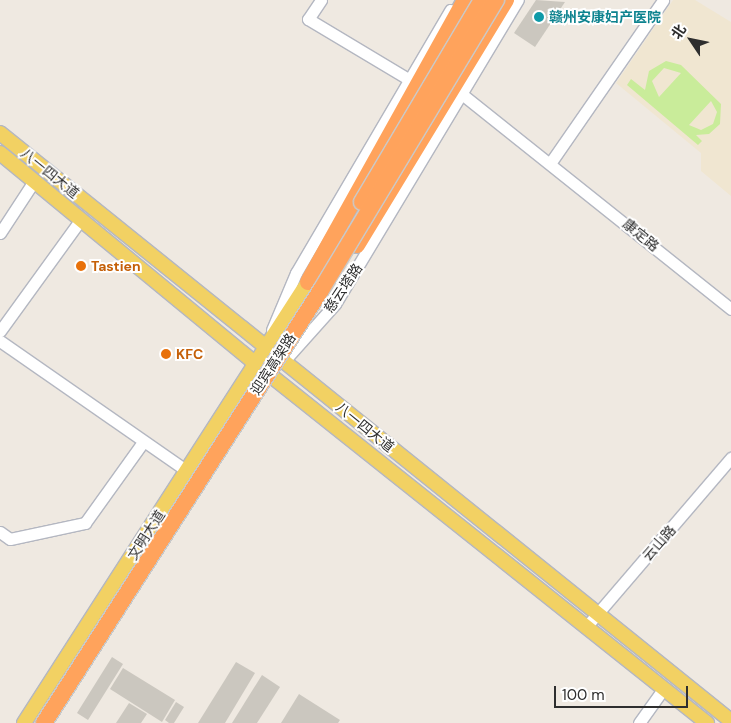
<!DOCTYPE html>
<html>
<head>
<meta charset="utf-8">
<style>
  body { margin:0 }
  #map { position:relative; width:731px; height:723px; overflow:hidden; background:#efe9e1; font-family:"DM Sans","Noto Sans SC",sans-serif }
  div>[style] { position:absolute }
  .education>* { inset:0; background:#f0e6d1 }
  .pitch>* { inset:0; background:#c9ec9a }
  .building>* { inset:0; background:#cbc7bf }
  .roads { filter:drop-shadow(1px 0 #b4b7c1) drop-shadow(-1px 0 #b4b7c1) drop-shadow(0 1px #b4b7c1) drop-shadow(0 -1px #b4b7c1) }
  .minor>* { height:11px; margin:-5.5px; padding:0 5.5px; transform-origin:5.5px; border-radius:5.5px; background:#fff }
  .major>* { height:14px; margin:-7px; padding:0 7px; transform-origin:7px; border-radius:7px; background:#f2d163 }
  .highway>* { height:16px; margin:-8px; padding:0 8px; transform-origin:8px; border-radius:8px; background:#ffa35c }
  .bridges { filter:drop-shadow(1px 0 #c9c9c9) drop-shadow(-1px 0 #c9c9c9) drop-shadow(0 1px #c9c9c9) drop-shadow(0 -1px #c9c9c9) }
  .highway-bridge>* { height:16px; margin:-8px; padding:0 8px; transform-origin:8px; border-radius:8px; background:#ffa35c }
  .dots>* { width:14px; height:14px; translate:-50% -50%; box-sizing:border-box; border:2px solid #fff; border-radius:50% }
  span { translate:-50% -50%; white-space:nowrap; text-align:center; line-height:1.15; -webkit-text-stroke:4px #fff; paint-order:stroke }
  .culture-label { font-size:14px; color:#0d838f; font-weight:700 }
  .left { translate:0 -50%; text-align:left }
  .street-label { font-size:14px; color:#2e2e2e }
  .food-label { font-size:14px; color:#c56008; font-weight:700 }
  .north { position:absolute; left:666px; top:15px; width:50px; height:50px; -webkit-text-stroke:4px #fff; paint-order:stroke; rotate:304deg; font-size:14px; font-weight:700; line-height:20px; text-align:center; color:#2e2e2e }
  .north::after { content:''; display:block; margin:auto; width:18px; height:22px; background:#2e2e2e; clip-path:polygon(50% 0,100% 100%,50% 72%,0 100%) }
  .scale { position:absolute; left:554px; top:686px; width:134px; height:22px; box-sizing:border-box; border:2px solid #2e2e2e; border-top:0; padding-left:6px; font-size:15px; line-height:18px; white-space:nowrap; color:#2e2e2e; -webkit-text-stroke:4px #fff; paint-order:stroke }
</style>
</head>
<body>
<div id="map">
  <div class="education">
    <div style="clip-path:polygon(673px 0,695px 0,731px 22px,731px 196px,701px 171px,701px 153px,616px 83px)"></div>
  </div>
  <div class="pitch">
    <div style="clip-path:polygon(evenodd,666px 61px,681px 65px,721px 104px,720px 124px,709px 134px,696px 135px,702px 141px,698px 145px,627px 85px,631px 79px,645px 90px,649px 71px,666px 61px,664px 68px,681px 73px,659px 97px,652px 81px,664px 68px,666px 61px,711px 101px,717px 112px,713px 124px,701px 130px,689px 125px,711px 101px)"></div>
  </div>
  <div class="building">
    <div style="clip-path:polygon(536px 0,565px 2px,535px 47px,514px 33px)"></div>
    <div style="clip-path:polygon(112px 657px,123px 664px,88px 720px,77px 713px)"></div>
    <div style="clip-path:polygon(236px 662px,255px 673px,225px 723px,198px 723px)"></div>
    <div style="clip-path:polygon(123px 668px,175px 700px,162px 722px,110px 689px)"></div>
    <div style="clip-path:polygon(262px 675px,280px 687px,257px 723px,232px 723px)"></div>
    <div style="clip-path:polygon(299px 694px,340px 720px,338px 723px,281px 723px)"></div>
    <div style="clip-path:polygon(176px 702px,184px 707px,174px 723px,169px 723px,165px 720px)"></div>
    <div style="clip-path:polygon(129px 703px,147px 714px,141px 723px,116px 723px)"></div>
  </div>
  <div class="roads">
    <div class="minor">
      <div style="left:321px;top:0;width:23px;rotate:124deg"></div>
      <div style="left:308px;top:19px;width:119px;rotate:30.9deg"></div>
      <div style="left:463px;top:95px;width:343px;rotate:38.6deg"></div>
      <div style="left:551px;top:162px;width:197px;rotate:-55.3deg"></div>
      <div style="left:0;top:233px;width:62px;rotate:-56.8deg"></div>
      <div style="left:272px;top:330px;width:62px;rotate:-67.2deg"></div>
      <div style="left:296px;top:273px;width:305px;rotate:-59.6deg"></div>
      <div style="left:0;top:331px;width:138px;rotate:-54.1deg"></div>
      <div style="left:0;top:341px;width:228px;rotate:34.8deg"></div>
      <div style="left:283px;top:362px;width:78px;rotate:-48.1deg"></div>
      <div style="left:335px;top:304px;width:355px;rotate:-59deg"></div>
      <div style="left:0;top:532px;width:12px;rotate:35deg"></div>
      <div style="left:10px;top:539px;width:77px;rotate:-12deg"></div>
      <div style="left:85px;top:523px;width:100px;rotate:-54.4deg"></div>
      <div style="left:586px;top:627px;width:223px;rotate:-49.4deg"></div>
      <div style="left:639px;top:723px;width:43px;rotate:-54.5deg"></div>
    </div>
    <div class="major">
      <div style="left:0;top:133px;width:938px;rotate:38.81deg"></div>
      <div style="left:0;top:153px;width:330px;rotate:39.5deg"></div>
      <div style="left:255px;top:363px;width:578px;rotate:38.54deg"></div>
      <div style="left:24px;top:723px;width:534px;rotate:-57.23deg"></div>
    </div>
    <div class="highway">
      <div style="left:357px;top:245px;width:287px;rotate:-58.7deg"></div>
      <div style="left:308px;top:282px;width:323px;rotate:-60.9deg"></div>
    </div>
  </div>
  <div class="bridges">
    <div class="highway-bridge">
      <div style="left:362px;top:202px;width:235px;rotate:-59.3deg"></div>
      <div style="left:44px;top:723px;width:514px;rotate:-57.39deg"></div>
      <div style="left:321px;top:290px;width:339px;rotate:-58.9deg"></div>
    </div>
  </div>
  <div class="dots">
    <div style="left:539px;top:17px;background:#0f9aa8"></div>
    <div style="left:81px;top:266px;background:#e8710a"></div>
    <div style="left:166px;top:354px;background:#e8710a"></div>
  </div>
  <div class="culture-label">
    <span class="left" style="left:549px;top:17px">赣州安康妇产医院</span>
  </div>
  <div class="street-label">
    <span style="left:50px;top:173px;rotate:39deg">八一四大道</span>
    <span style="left:641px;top:235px;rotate:39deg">康定路</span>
    <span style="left:343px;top:288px;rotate:-56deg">慈云塔路</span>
    <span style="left:273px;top:364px;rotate:-57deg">迎宾高架路</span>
    <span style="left:365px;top:427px;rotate:39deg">八一四大道</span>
    <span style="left:146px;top:535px;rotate:-57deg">文明大道</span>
    <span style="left:659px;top:543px;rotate:-49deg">云山路</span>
  </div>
  <div class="food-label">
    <span class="left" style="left:91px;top:266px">Tastien</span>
    <span class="left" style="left:176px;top:354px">KFC</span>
  </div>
  <div class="north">北</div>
  <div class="scale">100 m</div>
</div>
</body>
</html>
